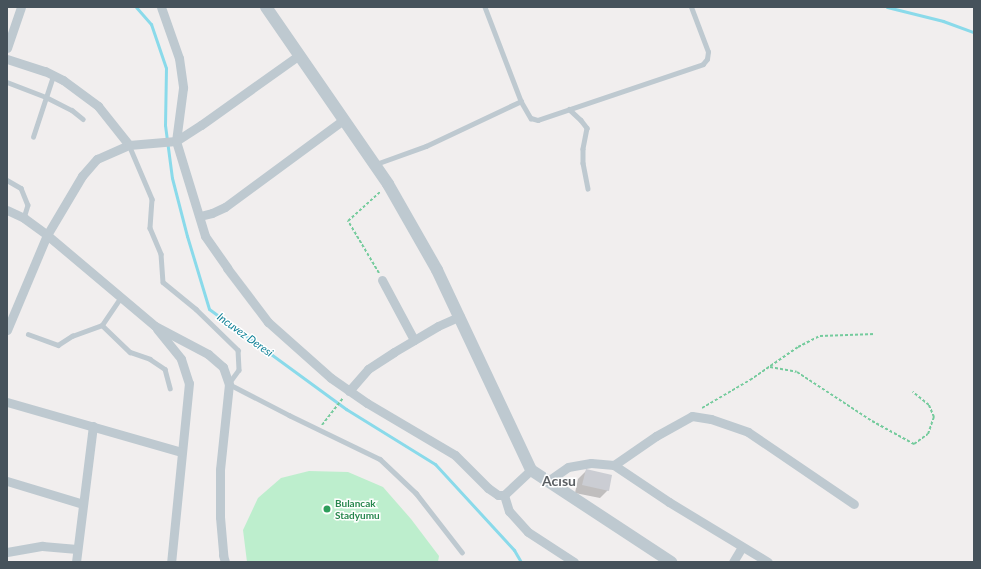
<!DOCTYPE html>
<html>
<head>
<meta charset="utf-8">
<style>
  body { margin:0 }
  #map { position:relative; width:981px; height:569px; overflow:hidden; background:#f1eeee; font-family:Lato,sans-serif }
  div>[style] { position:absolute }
  .green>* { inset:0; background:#bdeecd }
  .shadow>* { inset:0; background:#0003 }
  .stream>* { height:3px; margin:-1.5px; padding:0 1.5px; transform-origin:1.5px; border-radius:1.5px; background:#8adaea }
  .building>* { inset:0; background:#cbcdd3 }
  .path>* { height:2px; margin-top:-1px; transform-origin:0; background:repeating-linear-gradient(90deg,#75cb9d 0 3px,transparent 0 5px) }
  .service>* { height:4.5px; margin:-2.25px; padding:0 2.25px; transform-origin:2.25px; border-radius:2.25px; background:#bec9d0 }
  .minor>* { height:9px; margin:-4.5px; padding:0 4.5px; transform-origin:4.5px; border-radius:4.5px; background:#bec9d0 }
  .tertiary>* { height:12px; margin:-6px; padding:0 6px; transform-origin:6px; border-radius:6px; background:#bec9d0 }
  .dots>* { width:11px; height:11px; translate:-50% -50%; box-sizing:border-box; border:2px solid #fff; border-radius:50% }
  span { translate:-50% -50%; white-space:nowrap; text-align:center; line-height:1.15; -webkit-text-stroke:3px #fff; paint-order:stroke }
  .leisure-label { font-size:10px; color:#27864d; font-weight:700 }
  .left { translate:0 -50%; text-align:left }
  .water-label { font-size:11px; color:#0f8096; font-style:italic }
  .district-label { font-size:14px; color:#5b5f63; font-weight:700 }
  .frame { position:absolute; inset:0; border:8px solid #46525b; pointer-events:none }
</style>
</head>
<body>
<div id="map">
  <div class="green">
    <div style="clip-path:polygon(309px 471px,348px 472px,383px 487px,411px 519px,439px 556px,438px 562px,247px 562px,243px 530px,258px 498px,281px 478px)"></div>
  </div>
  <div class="shadow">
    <div style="clip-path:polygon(586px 471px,608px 490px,600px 498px,575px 493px,578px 479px)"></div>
  </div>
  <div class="stream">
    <div style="left:136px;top:7px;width:23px;rotate:49deg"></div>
    <div style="left:151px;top:24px;width:46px;rotate:71.2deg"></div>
    <div style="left:166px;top:68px;width:57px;rotate:91deg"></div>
    <div style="left:165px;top:125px;width:53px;rotate:82.5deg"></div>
    <div style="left:172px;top:178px;width:60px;rotate:75.5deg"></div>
    <div style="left:187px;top:236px;width:76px;rotate:73.2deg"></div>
    <div style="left:209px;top:309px;width:170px;rotate:36.1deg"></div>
    <div style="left:346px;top:409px;width:105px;rotate:31.7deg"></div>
    <div style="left:435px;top:464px;width:117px;rotate:47.4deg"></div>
    <div style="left:514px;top:550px;width:14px;rotate:60deg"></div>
    <div style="left:887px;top:7px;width:58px;rotate:14deg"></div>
    <div style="left:943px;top:21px;width:33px;rotate:20deg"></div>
  </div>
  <div class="building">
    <div style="clip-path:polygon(586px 469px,612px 475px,609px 491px,582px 485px)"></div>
  </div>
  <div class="path">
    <div style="left:379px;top:273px;width:61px;rotate:-120.8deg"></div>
    <div style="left:348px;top:221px;width:43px;rotate:-42.2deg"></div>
    <div style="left:770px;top:367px;width:27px;rotate:10deg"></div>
    <div style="left:797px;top:372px;width:90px;rotate:33.2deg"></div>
    <div style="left:872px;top:421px;width:48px;rotate:28.7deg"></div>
    <div style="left:914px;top:444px;width:17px;rotate:-36deg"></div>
    <div style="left:928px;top:434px;width:18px;rotate:-71deg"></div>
    <div style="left:934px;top:417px;width:13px;rotate:-113deg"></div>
    <div style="left:929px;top:405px;width:21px;rotate:-141deg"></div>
    <div style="left:702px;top:408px;width:56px;rotate:-30.3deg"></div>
    <div style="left:750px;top:380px;width:58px;rotate:-34.5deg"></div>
    <div style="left:798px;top:347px;width:25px;rotate:-27deg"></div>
    <div style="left:820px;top:336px;width:55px;rotate:-2.1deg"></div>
    <div style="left:322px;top:425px;width:34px;rotate:-52deg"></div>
  </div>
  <div class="service">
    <div style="left:485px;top:7px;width:101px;rotate:69deg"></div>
    <div style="left:7px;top:82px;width:42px;rotate:21deg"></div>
    <div style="left:46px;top:97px;width:29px;rotate:27deg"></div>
    <div style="left:72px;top:110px;width:14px;rotate:39deg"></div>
    <div style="left:569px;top:109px;width:16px;rotate:43deg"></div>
    <div style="left:581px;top:120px;width:10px;rotate:53deg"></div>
    <div style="left:587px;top:128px;width:21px;rotate:101deg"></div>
    <div style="left:583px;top:149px;width:14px;rotate:90deg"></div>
    <div style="left:583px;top:163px;width:26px;rotate:79deg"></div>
    <div style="left:33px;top:137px;width:64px;rotate:-71.8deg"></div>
    <div style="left:129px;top:145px;width:59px;rotate:66.9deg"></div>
    <div style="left:152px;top:199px;width:29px;rotate:94deg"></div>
    <div style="left:150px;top:228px;width:28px;rotate:67deg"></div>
    <div style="left:161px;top:254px;width:28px;rotate:86deg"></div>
    <div style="left:163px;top:282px;width:43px;rotate:39.3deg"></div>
    <div style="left:196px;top:309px;width:59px;rotate:44.3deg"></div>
    <div style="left:238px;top:350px;width:20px;rotate:87deg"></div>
    <div style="left:239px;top:370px;width:17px;rotate:126deg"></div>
    <div style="left:229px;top:384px;width:68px;rotate:27.3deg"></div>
    <div style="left:289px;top:415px;width:101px;rotate:25.8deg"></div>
    <div style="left:380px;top:459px;width:50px;rotate:43.4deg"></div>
    <div style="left:416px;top:493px;width:75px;rotate:52.1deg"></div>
    <div style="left:376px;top:164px;width:53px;rotate:-19.8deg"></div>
    <div style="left:426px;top:146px;width:105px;rotate:-25.3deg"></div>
    <div style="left:521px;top:101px;width:20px;rotate:60deg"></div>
    <div style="left:531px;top:118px;width:7px;rotate:16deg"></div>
    <div style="left:538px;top:120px;width:174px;rotate:-18.7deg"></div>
    <div style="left:703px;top:64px;width:6px;rotate:-51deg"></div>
    <div style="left:707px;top:59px;width:7px;rotate:-82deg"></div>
    <div style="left:708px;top:52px;width:48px;rotate:-110.7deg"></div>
    <div style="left:7px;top:180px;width:16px;rotate:30deg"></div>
    <div style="left:21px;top:188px;width:18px;rotate:68deg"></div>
    <div style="left:28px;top:205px;width:14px;rotate:107deg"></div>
    <div style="left:102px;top:325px;width:39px;rotate:44deg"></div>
    <div style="left:130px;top:352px;width:21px;rotate:19deg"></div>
    <div style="left:150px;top:359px;width:18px;rotate:34deg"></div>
    <div style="left:165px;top:369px;width:20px;rotate:75deg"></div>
    <div style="left:28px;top:334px;width:32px;rotate:20deg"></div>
    <div style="left:58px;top:345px;width:17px;rotate:-33deg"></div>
    <div style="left:72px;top:336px;width:32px;rotate:-20deg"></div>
    <div style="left:102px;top:325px;width:34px;rotate:-56deg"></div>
  </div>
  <div class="minor">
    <div style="left:161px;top:7px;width:54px;rotate:70.6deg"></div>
    <div style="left:179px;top:58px;width:30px;rotate:82deg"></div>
    <div style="left:183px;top:88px;width:53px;rotate:97.5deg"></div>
    <div style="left:176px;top:141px;width:99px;rotate:73deg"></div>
    <div style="left:205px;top:236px;width:39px;rotate:55deg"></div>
    <div style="left:227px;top:268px;width:68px;rotate:52.8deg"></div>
    <div style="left:268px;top:322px;width:84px;rotate:41.6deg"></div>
    <div style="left:331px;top:378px;width:44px;rotate:34.8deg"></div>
    <div style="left:367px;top:403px;width:102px;rotate:30.6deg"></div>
    <div style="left:455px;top:455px;width:47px;rotate:45deg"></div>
    <div style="left:488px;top:488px;width:12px;rotate:35deg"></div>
    <div style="left:498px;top:495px;width:6px"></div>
    <div style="left:504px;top:495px;width:37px;rotate:-43deg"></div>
    <div style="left:7px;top:48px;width:43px;rotate:-71.1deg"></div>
    <div style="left:7px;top:59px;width:40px;rotate:18deg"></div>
    <div style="left:45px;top:71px;width:20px;rotate:27deg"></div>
    <div style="left:63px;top:80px;width:44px;rotate:36.6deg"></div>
    <div style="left:98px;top:106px;width:50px;rotate:51.5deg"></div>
    <div style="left:7px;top:210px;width:19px;rotate:25deg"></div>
    <div style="left:24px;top:218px;width:29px;rotate:36deg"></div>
    <div style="left:47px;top:235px;width:141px;rotate:40.1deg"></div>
    <div style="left:155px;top:326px;width:60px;rotate:27.8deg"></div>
    <div style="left:208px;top:354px;width:20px;rotate:41deg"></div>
    <div style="left:223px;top:367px;width:18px;rotate:71deg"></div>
    <div style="left:229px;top:384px;width:86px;rotate:96deg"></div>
    <div style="left:220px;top:470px;width:47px;rotate:90deg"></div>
    <div style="left:220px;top:517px;width:38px;rotate:85deg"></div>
    <div style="left:223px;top:555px;width:7px;rotate:74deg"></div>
    <div style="left:200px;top:216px;width:12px;rotate:-14deg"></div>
    <div style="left:212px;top:213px;width:14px;rotate:-25deg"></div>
    <div style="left:225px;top:207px;width:147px;rotate:-36.4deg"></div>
    <div style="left:382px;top:280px;width:68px;rotate:61.9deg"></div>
    <div style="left:157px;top:329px;width:38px;rotate:51deg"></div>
    <div style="left:181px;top:359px;width:25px;rotate:72deg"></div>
    <div style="left:189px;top:383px;width:180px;rotate:95.7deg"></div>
    <div style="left:7px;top:330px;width:103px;rotate:-67.2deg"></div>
    <div style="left:47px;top:235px;width:69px;rotate:-59.3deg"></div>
    <div style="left:82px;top:176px;width:23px;rotate:-49deg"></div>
    <div style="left:97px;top:159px;width:35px;rotate:-24deg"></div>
    <div style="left:129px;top:145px;width:47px;rotate:-4.9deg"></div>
    <div style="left:176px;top:141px;width:30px;rotate:-33deg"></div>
    <div style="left:201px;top:125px;width:120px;rotate:-35.5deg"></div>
    <div style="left:349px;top:391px;width:29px;rotate:-49deg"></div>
    <div style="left:368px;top:369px;width:31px;rotate:-33deg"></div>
    <div style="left:394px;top:352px;width:51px;rotate:-30.6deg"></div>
    <div style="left:438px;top:326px;width:24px;rotate:-24deg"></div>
    <div style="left:7px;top:402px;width:181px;rotate:16deg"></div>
    <div style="left:7px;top:481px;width:79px;rotate:16.8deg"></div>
    <div style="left:548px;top:481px;width:24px;rotate:-35deg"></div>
    <div style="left:568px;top:467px;width:23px;rotate:-10deg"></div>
    <div style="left:591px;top:463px;width:23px;rotate:5deg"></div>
    <div style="left:504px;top:495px;width:17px;rotate:73deg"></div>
    <div style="left:509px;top:511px;width:28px;rotate:48deg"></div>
    <div style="left:528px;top:532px;width:55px;rotate:33.1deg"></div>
    <div style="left:7px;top:552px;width:36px;rotate:-10deg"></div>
    <div style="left:42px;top:546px;width:35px;rotate:5deg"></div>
    <div style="left:76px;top:562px;width:137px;rotate:-82.9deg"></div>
    <div style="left:733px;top:562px;width:17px;rotate:-59deg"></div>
    <div style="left:768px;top:562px;width:116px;rotate:-148.8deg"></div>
    <div style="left:669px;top:502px;width:66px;rotate:-146.1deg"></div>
    <div style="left:614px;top:465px;width:51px;rotate:-34.6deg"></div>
    <div style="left:656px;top:436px;width:41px;rotate:-29.1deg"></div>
    <div style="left:692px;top:416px;width:19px;rotate:9deg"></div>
    <div style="left:711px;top:419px;width:39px;rotate:19deg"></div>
    <div style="left:748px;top:432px;width:128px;rotate:34.2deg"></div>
  </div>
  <div class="tertiary">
    <div style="left:266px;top:7px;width:215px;rotate:55.4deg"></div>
    <div style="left:388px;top:184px;width:99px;rotate:60.3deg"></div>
    <div style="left:437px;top:270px;width:221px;rotate:64.8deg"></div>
    <div style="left:531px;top:470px;width:168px;rotate:33.3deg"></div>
  </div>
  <div class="dots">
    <div style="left:327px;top:509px;background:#2e9e5b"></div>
  </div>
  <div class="leisure-label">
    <span class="left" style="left:335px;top:509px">Bulancak<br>Stadyumu</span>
  </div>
  <div class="water-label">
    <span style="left:245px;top:335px;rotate:36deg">Incuvez Deresi</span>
  </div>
  <div class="district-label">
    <span style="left:559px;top:481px">Acısu</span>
  </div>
  <div class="frame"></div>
</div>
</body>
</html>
